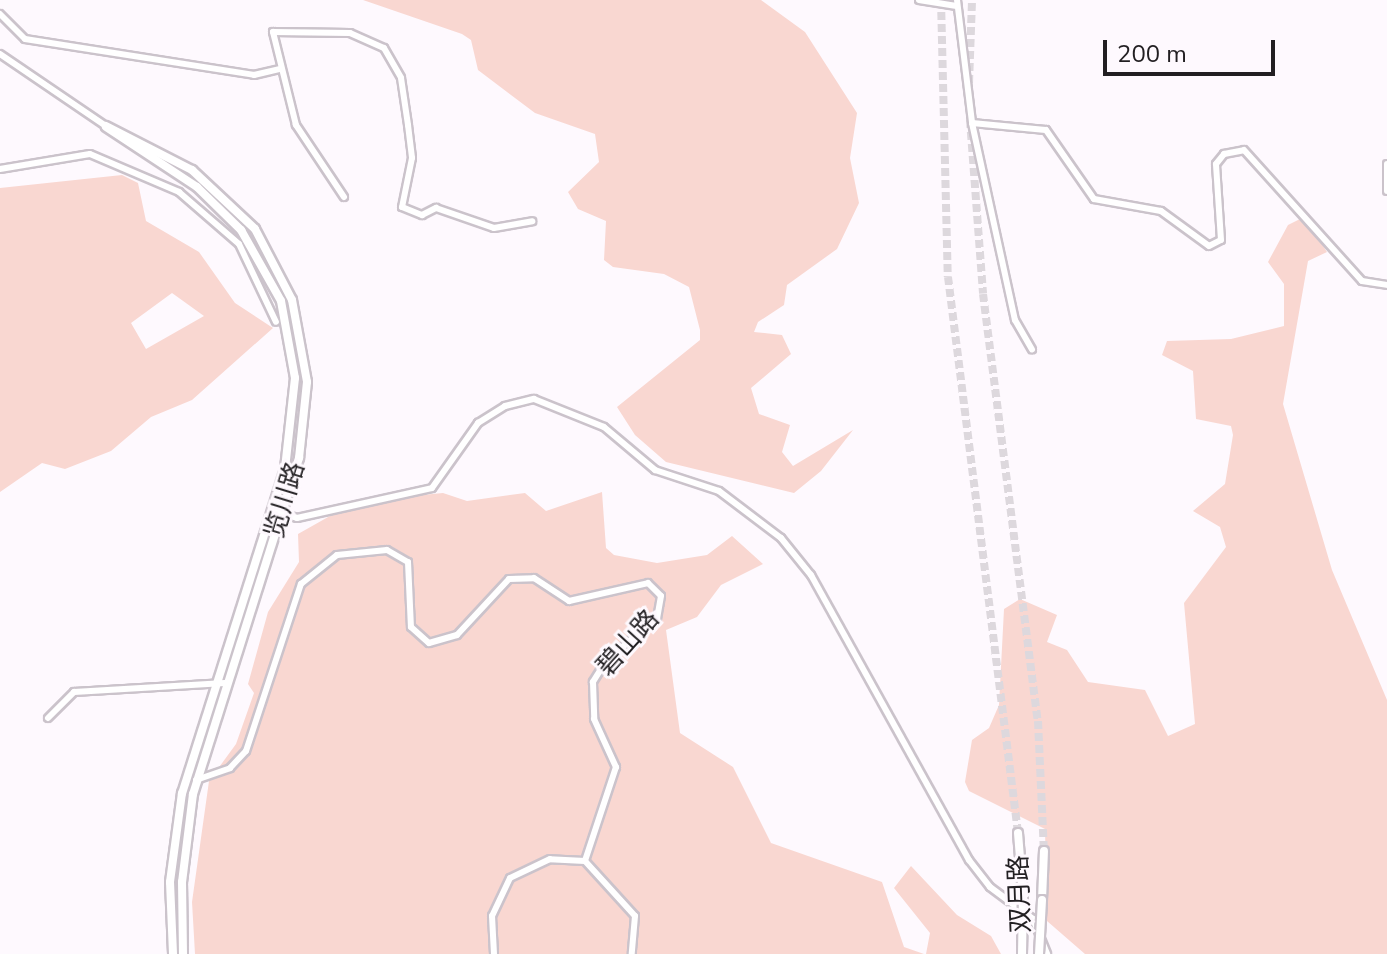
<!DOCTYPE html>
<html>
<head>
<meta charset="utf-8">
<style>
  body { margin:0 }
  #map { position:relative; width:1387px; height:954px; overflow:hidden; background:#fef9fe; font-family:"Nunito Sans","Noto Sans SC",sans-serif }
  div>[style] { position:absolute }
  .green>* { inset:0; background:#f9d7d1 }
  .tertiary-tunnel>* { height:8px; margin-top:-4px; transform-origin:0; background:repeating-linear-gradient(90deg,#ddd8dd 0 8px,transparent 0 12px) }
  .roads { filter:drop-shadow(2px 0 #cbc3cb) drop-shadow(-2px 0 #cbc3cb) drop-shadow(0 2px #cbc3cb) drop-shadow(0 -2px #cbc3cb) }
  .minor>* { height:6px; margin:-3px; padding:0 3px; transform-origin:3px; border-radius:3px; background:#fff }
  .tertiary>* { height:8px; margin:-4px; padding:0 4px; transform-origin:4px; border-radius:4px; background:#fff }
  .bridges { filter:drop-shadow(2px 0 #cbc3cb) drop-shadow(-2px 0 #cbc3cb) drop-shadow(0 2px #cbc3cb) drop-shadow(0 -2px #cbc3cb) }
  .tertiary-bridge>* { height:8px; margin:-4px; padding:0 4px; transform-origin:4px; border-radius:4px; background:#fff }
  span { translate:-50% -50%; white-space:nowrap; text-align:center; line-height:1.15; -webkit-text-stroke:6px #fef9fe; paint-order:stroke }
  .street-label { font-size:26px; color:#221f22 }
  .scale { position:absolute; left:1103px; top:40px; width:172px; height:36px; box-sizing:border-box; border:4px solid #221f22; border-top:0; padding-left:10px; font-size:24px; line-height:28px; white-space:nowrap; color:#221f22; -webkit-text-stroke:6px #fef9fe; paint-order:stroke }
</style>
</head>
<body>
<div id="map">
  <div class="green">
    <div style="clip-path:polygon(363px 0,761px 0,805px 32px,857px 113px,850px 158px,859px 203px,837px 249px,787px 285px,784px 305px,758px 322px,754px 332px,782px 335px,791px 354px,751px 388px,759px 414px,790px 425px,782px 452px,793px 466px,853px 430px,821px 471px,794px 493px,666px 462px,635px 435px,617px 407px,700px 340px,700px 330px,689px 287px,664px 274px,613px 267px,604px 260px,606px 221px,578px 209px,568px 192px,599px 162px,595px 134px,535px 113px,478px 70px,471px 40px,462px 34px)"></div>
    <div style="clip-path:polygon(evenodd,122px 175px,138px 183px,146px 221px,199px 252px,235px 303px,273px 328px,192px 400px,151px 417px,111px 451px,65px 469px,42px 463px,0 492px,0 188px,122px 175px,172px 293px,204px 316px,146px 349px,131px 323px,172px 293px)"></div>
    <div style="clip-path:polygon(1304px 217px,1327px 252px,1308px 261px,1283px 404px,1332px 570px,1387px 700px,1387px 954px,1085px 954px,1047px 921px,1045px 829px,969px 791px,965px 782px,972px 740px,989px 728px,999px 705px,1004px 609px,1020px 599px,1057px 615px,1047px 642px,1067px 650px,1088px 682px,1145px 690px,1168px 736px,1195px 724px,1184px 603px,1226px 547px,1220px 527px,1193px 511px,1225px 484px,1233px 435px,1231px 426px,1196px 419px,1193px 371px,1162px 355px,1167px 341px,1231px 339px,1284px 326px,1284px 284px,1268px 262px,1288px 225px)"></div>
    <div style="clip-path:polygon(602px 492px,606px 548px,614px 555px,657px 563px,707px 555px,732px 536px,763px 564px,721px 585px,697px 617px,666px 630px,680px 733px,733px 767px,771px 843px,882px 882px,904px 947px,924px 954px,195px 954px,192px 902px,209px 781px,236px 744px,254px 693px,248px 684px,268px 612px,299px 562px,298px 534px,337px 512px,391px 498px,443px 493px,467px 501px,525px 493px,546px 511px)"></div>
    <div style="clip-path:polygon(911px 866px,957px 915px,991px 936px,1001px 954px,926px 954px,930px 933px,894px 888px)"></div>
  </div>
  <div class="tertiary-tunnel">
    <div style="left:941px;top:0;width:277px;rotate:88.6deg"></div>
    <div style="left:948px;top:277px;width:560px;rotate:82.82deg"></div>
    <div style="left:969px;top:83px;width:83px;rotate:-87.9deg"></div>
    <div style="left:970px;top:120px;width:174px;rotate:85.7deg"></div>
    <div style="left:983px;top:294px;width:431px;rotate:82.7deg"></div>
    <div style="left:1038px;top:721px;width:130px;rotate:87.4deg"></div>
  </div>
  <div class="roads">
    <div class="minor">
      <div style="left:919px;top:0;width:38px;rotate:9deg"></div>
      <div style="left:957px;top:0;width:124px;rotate:83deg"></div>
      <div style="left:972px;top:123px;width:74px;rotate:5.4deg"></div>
      <div style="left:1046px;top:130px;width:84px;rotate:55.2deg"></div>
      <div style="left:1094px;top:199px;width:68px;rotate:10.2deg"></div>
      <div style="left:1161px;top:211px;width:59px;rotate:36.1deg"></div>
      <div style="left:1209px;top:246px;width:13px;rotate:-27deg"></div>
      <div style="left:1221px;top:240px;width:76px;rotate:-93.8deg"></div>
      <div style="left:1216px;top:164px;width:13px;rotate:-51deg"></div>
      <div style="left:1224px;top:154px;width:20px;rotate:-11deg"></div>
      <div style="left:1244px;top:150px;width:176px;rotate:48deg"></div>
      <div style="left:1362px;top:281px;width:25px;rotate:9deg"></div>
      <div style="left:0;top:14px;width:35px;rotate:45deg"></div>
      <div style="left:25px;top:39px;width:232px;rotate:8.9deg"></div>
      <div style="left:254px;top:75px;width:28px;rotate:-13deg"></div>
      <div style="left:0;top:54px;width:128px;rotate:34.2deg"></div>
      <div style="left:972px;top:123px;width:202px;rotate:77.7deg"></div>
      <div style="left:1015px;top:320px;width:34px;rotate:60deg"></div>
      <div style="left:1387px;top:164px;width:27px;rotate:90deg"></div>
      <div style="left:0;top:169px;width:91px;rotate:-9.5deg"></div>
      <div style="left:90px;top:154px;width:97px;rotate:23.1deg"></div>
      <div style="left:179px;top:192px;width:79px;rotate:40.9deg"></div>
      <div style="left:239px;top:244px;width:86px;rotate:64.6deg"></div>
      <div style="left:344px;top:197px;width:87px;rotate:-123.7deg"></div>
      <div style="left:296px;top:125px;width:96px;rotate:-103.9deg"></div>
      <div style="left:273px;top:32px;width:77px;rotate:0.7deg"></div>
      <div style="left:350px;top:33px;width:37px;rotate:24deg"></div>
      <div style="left:384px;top:48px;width:34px;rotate:60deg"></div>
      <div style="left:401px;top:78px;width:48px;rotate:81.5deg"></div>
      <div style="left:408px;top:125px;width:33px;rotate:83deg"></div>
      <div style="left:412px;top:158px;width:50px;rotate:101.5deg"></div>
      <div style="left:402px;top:207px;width:22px;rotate:22deg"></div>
      <div style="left:422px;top:215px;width:16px;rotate:-27deg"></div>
      <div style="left:436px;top:208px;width:61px;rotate:19deg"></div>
      <div style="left:494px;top:228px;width:39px;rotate:-10deg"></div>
      <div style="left:271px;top:510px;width:27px;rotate:17deg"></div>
      <div style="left:297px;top:518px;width:138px;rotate:-12.5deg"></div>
      <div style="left:432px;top:488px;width:80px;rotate:-54.7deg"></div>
      <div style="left:478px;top:423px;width:32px;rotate:-32deg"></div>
      <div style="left:505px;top:406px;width:30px;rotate:-14deg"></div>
      <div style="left:534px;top:399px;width:75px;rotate:21.8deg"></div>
      <div style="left:604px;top:427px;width:67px;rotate:40.1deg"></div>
      <div style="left:655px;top:470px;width:67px;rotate:18.2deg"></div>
      <div style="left:719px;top:491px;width:78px;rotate:37.2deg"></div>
      <div style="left:781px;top:538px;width:48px;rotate:51deg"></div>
      <div style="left:811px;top:575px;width:326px;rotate:61deg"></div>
      <div style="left:969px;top:860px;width:34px;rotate:52deg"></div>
      <div style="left:990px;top:887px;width:54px;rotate:36.7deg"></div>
      <div style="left:1033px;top:919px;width:38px;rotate:68deg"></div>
      <div style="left:48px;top:718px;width:37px;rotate:-45deg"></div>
      <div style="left:74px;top:692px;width:151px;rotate:-3.4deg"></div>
      <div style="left:196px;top:780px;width:36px;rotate:-19deg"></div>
      <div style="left:230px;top:768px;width:23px;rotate:-47deg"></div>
      <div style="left:246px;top:751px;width:176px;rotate:-71.8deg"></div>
      <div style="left:301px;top:584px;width:46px;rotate:-38.9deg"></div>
      <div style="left:337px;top:555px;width:50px;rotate:-5.7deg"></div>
      <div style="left:387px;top:550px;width:24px;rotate:30deg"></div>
      <div style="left:408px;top:562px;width:65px;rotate:87.4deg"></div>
      <div style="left:411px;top:627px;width:24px;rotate:42deg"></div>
      <div style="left:429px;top:643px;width:29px;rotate:-16deg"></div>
      <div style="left:457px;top:635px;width:76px;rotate:-47.1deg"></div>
      <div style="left:509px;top:579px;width:25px;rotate:-2deg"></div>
      <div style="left:534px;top:578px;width:42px;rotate:33.3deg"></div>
      <div style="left:569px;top:601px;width:81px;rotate:-12.8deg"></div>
      <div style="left:648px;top:583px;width:18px;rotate:45deg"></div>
      <div style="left:661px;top:596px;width:22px;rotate:100deg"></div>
      <div style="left:657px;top:618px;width:67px;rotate:139.9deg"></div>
      <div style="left:606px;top:661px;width:25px;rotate:122deg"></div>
      <div style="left:593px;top:682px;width:37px;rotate:88deg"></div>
      <div style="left:594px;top:719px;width:53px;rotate:65.4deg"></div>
      <div style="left:616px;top:767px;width:99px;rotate:108.3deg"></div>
      <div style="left:585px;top:861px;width:35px;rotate:-177deg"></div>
      <div style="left:550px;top:859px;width:44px;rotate:154.6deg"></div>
      <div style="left:510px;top:878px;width:42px;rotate:115.3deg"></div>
      <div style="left:492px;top:916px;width:38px;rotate:87deg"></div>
      <div style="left:585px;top:861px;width:74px;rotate:47.7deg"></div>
      <div style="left:635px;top:916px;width:38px;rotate:95deg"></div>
    </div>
    <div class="tertiary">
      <div style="left:106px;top:126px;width:97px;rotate:27.1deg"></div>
      <div style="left:192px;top:170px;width:86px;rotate:43.1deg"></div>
      <div style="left:255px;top:229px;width:80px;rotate:62.5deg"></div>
      <div style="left:292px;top:300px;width:83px;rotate:79.6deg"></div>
      <div style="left:307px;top:382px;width:76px;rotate:96deg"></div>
      <div style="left:299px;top:458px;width:352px;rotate:107.5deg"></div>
      <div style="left:193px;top:794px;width:89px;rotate:97.1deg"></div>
      <div style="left:182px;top:882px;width:72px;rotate:89.2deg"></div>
      <div style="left:106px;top:127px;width:109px;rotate:33.4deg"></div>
      <div style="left:197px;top:187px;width:62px;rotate:44.3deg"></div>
      <div style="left:241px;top:230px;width:81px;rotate:60.6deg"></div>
      <div style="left:281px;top:301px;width:78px;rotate:79.7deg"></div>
      <div style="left:295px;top:378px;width:92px;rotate:96.3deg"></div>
      <div style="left:285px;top:469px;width:340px;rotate:107.6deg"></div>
      <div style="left:182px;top:793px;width:90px;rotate:97.7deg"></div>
      <div style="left:170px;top:882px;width:72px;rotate:87.6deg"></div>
      <div style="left:1018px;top:833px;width:62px;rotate:85.4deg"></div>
      <div style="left:1042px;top:900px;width:49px;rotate:-87.7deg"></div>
    </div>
  </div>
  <div class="bridges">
    <div class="tertiary-bridge">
      <div style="left:1022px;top:954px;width:59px;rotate:-89deg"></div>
      <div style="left:1039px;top:954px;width:54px;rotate:-86.8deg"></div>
    </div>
  </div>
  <div class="street-label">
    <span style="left:285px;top:500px;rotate:-73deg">览川路</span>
    <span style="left:628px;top:643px;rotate:-48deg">碧山路</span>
    <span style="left:1020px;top:894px;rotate:-92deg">双月路</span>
  </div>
  <div class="scale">200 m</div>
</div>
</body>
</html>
